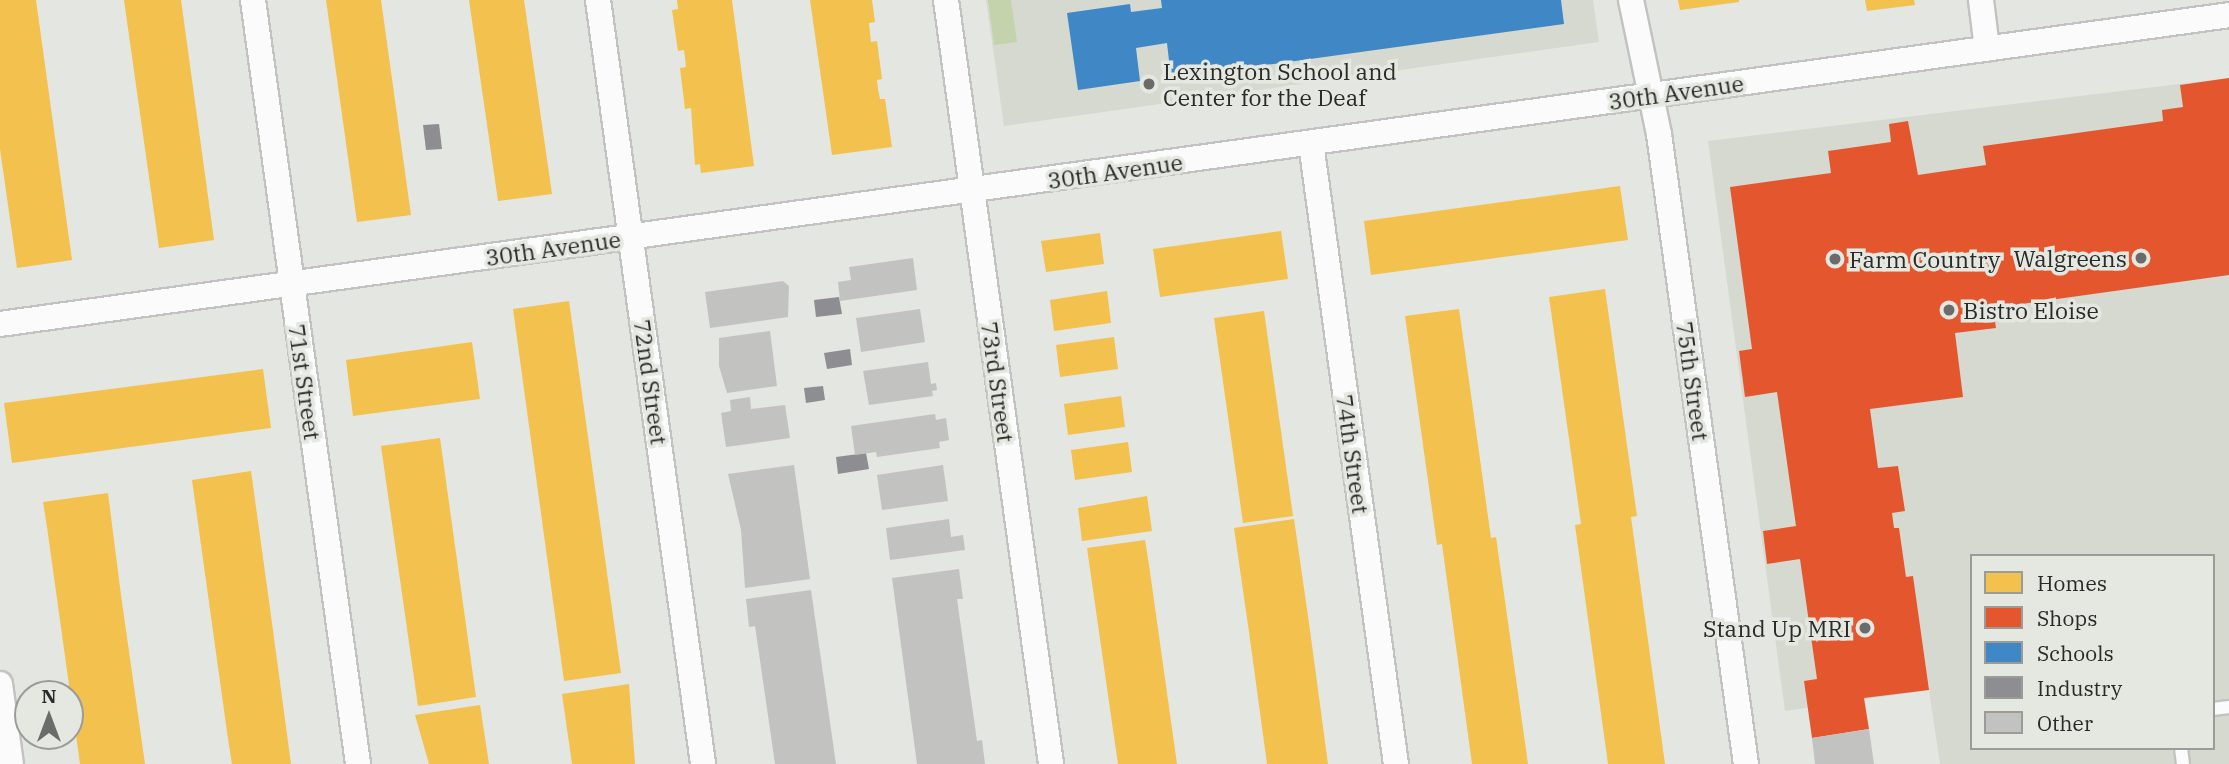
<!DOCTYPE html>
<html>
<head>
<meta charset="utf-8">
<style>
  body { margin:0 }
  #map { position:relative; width:2229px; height:764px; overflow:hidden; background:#e4e6e2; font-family:"IBM Plex Serif",serif }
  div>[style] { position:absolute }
  .built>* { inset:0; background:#d5d9cf }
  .green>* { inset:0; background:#c5d3ad }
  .homes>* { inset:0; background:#f2c14e }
  .shops>* { inset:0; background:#e4572e }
  .schools>* { inset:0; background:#3f88c5 }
  .industry>* { inset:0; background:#8d8d92 }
  .building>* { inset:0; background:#c2c3c0 }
  .roads { filter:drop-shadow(2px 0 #c2c3c0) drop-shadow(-2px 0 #c2c3c0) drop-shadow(0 2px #c2c3c0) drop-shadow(0 -2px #c2c3c0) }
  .lane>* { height:12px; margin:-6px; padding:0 6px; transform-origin:6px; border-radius:6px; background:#fbfbfb }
  .street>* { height:24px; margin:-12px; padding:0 12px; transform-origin:12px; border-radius:12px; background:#fbfbfb }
  .dots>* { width:19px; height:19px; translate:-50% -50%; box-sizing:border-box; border:4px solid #e5e7e1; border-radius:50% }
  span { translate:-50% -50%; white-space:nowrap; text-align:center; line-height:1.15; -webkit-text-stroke:7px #e5e7e1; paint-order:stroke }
  .poi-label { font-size:23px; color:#2a2b29 }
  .left { translate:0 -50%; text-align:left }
  .right { translate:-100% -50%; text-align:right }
  .street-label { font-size:23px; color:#2a2b29 }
  .legend { position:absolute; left:1970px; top:554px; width:245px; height:196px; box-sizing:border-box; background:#e5e7e1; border:2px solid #9a9c97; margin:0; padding:9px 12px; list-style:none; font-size:21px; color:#2a2b29 }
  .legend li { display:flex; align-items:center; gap:14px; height:35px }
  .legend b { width:35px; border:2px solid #9a9c97 }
  .north { position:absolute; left:14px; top:680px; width:70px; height:70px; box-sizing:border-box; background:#e5e7e1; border:2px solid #9a9c97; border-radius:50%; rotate:0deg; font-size:19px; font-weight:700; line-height:28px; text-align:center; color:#2a2b29 }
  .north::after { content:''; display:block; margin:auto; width:24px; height:32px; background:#6b6c6a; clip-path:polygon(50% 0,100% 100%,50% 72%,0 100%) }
</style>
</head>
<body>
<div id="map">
  <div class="built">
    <div style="clip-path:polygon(986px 0,1593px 0,1599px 42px,1004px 126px)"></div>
    <div style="clip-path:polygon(evenodd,2229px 78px,2229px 764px,1940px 764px,1929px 690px,1785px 711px,1708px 141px,2229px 78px,1972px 556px,2213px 556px,2213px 748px,1972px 748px,1972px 556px)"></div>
  </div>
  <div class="green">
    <div style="clip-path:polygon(988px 0,1011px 0,1017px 42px,994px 45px)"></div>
  </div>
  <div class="homes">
    <div style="clip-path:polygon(0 0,36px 0,72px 260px,17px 268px,0 149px)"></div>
    <div style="clip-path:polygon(124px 0,181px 0,214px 240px,159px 248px)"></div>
    <div style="clip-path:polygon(326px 0,381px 0,411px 215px,357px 222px)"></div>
    <div style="clip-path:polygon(469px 0,524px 0,552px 194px,498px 201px)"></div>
    <div style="clip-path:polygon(677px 0,732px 0,754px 166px,701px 173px,700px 164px,695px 165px,691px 108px,685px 109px,680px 68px,686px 67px,684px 50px,678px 51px,672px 10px,678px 9px)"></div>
    <div style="clip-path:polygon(810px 0,872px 0,875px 22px,869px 23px,871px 42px,877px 41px,882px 79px,877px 80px,878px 89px,880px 99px,885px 99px,892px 147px,832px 155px)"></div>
    <div style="clip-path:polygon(1678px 0,1739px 0,1739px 2px,1680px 10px)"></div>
    <div style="clip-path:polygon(1865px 0,1914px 0,1915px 5px,1867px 11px)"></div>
    <div style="clip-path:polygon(1620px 186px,1628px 240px,1371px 275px,1364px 221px)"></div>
    <div style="clip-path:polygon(1281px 231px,1288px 279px,1160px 297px,1153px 249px)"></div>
    <div style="clip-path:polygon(1100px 233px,1104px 264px,1046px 272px,1041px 241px)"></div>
    <div style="clip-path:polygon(1605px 289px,1637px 516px,1631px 517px,1665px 764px,1608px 764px,1575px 525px,1581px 524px,1549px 297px)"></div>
    <div style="clip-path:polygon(1107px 291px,1111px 323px,1054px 331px,1050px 300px)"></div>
    <div style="clip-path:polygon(569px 301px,621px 673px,564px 681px,513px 309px)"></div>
    <div style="clip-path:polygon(1459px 309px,1491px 538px,1496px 537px,1528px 764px,1472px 764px,1442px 544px,1437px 545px,1405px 316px)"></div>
    <div style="clip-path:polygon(1264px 311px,1293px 516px,1243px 523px,1214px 318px)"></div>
    <div style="clip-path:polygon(1114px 337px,1118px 369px,1060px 377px,1056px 345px)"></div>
    <div style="clip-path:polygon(472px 342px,480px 399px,353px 416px,346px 360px)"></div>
    <div style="clip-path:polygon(263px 369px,271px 428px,12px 463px,4px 403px)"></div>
    <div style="clip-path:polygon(1121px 396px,1125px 427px,1068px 435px,1064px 404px)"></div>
    <div style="clip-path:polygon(440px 438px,476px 697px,418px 706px,381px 446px)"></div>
    <div style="clip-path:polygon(1128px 442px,1132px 472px,1075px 480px,1071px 450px)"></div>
    <div style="clip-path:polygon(251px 471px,269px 601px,291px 764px,232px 764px,228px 739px,192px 480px)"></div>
    <div style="clip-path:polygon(108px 493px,121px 595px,145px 764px,80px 764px,47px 527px,43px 502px)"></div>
    <div style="clip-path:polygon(1147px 496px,1152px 531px,1082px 541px,1078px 508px)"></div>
    <div style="clip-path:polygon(1294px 519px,1309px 623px,1328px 764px,1267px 764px,1249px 632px,1234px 528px)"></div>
    <div style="clip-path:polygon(1145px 540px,1149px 565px,1177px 764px,1118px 764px,1113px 730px,1087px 548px)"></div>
    <div style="clip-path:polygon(629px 684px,635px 764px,572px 764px,562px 694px)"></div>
    <div style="clip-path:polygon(480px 705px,489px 764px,429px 764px,415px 715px)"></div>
  </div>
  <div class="shops">
    <div style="clip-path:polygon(2229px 78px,2229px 275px,1993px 308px,1996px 328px,1955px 333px,1963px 397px,1870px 409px,1878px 468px,1898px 466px,1905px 511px,1892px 513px,1894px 528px,1899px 528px,1906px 577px,1913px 576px,1929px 690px,1864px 698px,1869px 729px,1812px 738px,1804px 681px,1817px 679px,1800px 559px,1767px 564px,1763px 531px,1796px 526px,1777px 392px,1745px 397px,1739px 351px,1752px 349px,1730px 187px,1831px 173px,1828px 151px,1891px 142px,1889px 124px,1908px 121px,1918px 175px,1986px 165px,1983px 146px,2163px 121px,2162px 110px,2183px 107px,2180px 85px)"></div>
  </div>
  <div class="schools">
    <div style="clip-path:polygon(1161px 0,1561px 0,1564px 24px,1171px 78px,1167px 43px,1136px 48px,1140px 81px,1078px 90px,1067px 13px,1130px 4px,1131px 12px,1162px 8px)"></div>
  </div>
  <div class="industry">
    <div style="clip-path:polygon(439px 124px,442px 149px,426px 150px,423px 125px)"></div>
    <div style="clip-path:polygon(839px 297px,842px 314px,816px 317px,814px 300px)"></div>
    <div style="clip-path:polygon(850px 349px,852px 365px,827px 369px,824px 353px)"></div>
    <div style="clip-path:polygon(823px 386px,825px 400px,806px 403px,804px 388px)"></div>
    <div style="clip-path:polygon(866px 453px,869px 469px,838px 474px,836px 457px)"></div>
  </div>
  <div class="building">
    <div style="clip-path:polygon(913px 258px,917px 290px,840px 301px,838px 282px,851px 280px,849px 267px)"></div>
    <div style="clip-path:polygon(783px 281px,789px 286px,788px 317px,710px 328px,705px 292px)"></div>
    <div style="clip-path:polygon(920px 309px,925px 342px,861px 352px,856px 318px)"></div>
    <div style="clip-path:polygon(770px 331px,777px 386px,727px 393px,719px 366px,719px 338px)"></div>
    <div style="clip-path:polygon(928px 362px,931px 384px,936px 383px,937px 390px,932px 391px,933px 396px,869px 405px,863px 371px)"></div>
    <div style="clip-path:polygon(750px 397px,751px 409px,785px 405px,790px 438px,726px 447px,721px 413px,731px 411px,730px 400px)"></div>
    <div style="clip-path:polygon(935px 414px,936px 420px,946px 418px,949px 440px,939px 442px,940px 448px,877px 457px,876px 452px,855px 455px,851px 426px)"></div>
    <div style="clip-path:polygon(794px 465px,810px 579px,745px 588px,741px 530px,728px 474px)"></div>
    <div style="clip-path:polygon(943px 465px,948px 501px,882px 510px,877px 475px)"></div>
    <div style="clip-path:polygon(949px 519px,951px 537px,963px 535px,965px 550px,890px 560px,886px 528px)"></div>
    <div style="clip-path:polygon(959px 569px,963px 599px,957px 599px,977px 741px,982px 740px,985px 764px,917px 764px,892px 578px)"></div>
    <div style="clip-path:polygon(811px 590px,836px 764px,775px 764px,755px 626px,749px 627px,746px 599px)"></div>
    <div style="clip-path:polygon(1869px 729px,1874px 764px,1815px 764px,1812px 738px)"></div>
  </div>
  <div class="roads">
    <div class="lane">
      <div style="left:2213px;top:709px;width:16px;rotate:-7deg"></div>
      <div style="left:2181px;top:748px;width:16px;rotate:83deg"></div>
    </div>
    <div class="street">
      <div style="left:253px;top:0;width:771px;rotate:82.17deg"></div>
      <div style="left:598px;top:0;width:771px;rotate:82.17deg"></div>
      <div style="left:946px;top:0;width:771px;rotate:82.17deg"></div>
      <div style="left:1631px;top:0;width:137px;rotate:78.2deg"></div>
      <div style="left:1659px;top:134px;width:636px;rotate:82.14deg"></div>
      <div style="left:1981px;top:0;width:49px;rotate:83deg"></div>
      <div style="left:1311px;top:143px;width:627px;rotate:82.21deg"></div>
      <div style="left:0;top:324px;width:2250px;rotate:-7.89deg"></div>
      <div style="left:0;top:684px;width:81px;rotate:82.2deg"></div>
    </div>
  </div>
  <div class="dots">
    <div style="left:1149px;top:84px;background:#6b6c6a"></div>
    <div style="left:2141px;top:258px;background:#6b6c6a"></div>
    <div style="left:1835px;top:259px;background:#6b6c6a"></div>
    <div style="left:1949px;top:310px;background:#6b6c6a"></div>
    <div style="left:1865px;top:628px;background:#6b6c6a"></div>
  </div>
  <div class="poi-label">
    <span class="left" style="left:1163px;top:84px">Lexington School and<br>Center for the Deaf</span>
    <span class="right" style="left:2127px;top:258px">Walgreens</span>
    <span class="left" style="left:1849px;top:259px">Farm Country</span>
    <span class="left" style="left:1963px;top:310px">Bistro Eloise</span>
    <span class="right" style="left:1851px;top:628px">Stand Up MRI</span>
  </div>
  <div class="street-label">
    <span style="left:1676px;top:92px;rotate:-8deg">30th Avenue</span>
    <span style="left:1115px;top:171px;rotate:-8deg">30th Avenue</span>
    <span style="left:553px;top:248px;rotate:-8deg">30th Avenue</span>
    <span style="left:1693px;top:381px;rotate:82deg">75th Street</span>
    <span style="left:305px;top:382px;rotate:82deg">71st Street</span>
    <span style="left:651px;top:382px;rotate:82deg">72nd Street</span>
    <span style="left:998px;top:382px;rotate:82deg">73rd Street</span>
    <span style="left:1353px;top:454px;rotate:82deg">74th Street</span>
  </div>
  <ul class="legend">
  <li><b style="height:19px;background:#f2c14e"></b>Homes</li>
  <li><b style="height:19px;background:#e4572e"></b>Shops</li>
  <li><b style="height:19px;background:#3f88c5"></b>Schools</li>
  <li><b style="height:19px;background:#8d8d92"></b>Industry</li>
  <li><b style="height:19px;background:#c2c3c0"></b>Other</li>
  </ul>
  <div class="north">N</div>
</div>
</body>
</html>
